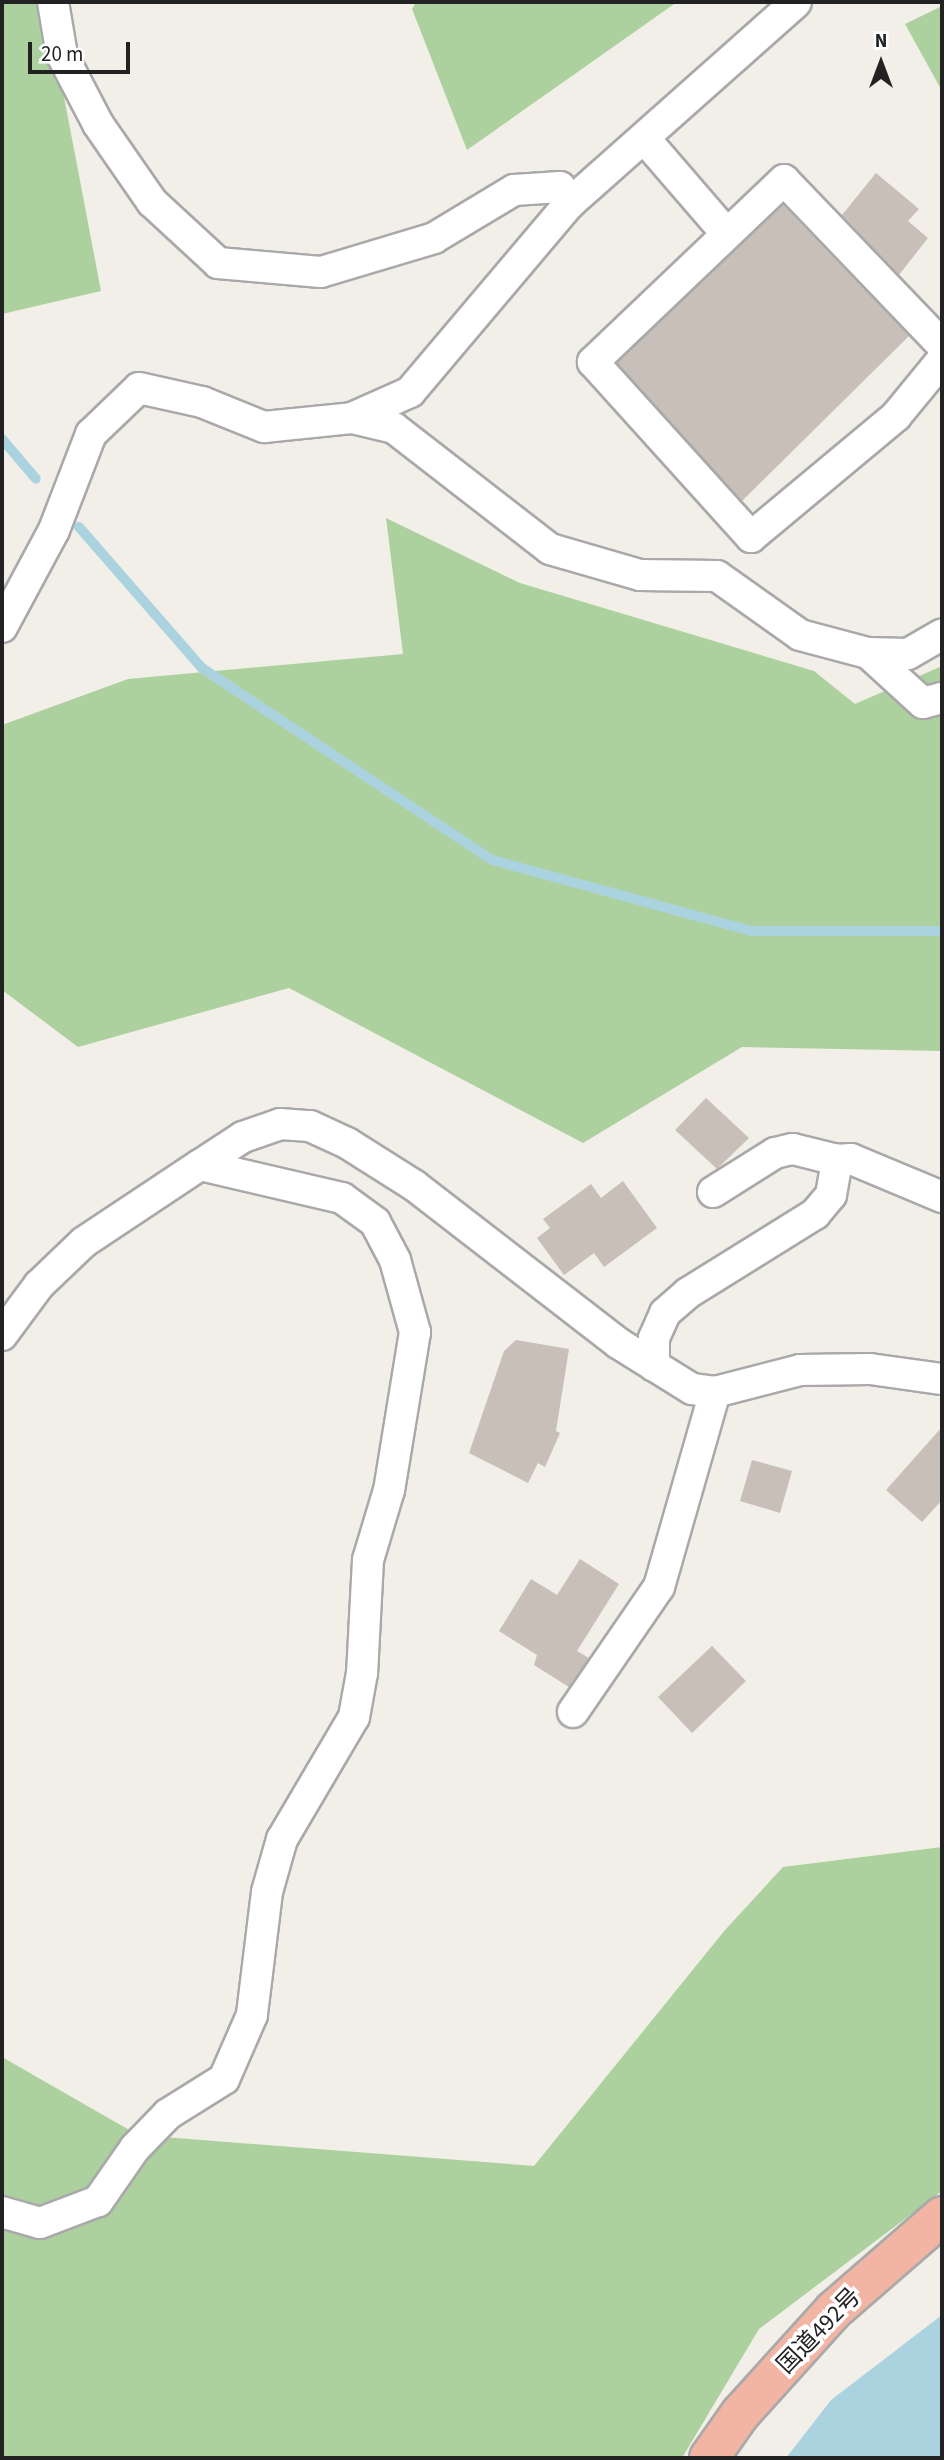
<!DOCTYPE html>
<html>
<head>
<meta charset="utf-8">
<style>
  body { margin:0 }
  #map { position:relative; width:944px; height:2460px; overflow:hidden; background:#f2efe9; font-family:"Source Sans 3","Noto Sans JP",sans-serif }
  div>[style] { position:absolute }
  .forest>* { inset:0; background:#add19e }
  .water>* { inset:0; background:#aad3df }
  .stream>* { height:10px; margin:-5px; padding:0 5px; transform-origin:5px; border-radius:5px; background:#aad3df }
  .building>* { inset:0; background:#c7bfb8 }
  .roads { filter:drop-shadow(2px 0 #a9a9a9) drop-shadow(-2px 0 #a9a9a9) drop-shadow(0 2px #a9a9a9) drop-shadow(0 -2px #a9a9a9) }
  .minor>* { height:30px; margin:-15px; padding:0 15px; transform-origin:15px; border-radius:15px; background:#fff }
  .trunk>* { height:38px; margin:-19px; padding:0 19px; transform-origin:19px; border-radius:19px; background:#f2b4a3 }
  span { translate:-50% -50%; white-space:nowrap; text-align:center; line-height:1.15; -webkit-text-stroke:7px #fff; paint-order:stroke }
  .street-label { font-size:24px; color:#222 }
  .frame { position:absolute; inset:0; border:4px solid #222; pointer-events:none }
  .north { position:absolute; left:846px; top:28px; width:70px; height:70px; -webkit-text-stroke:5px #fff; paint-order:stroke; rotate:0deg; font-size:19px; font-weight:700; line-height:28px; text-align:center; color:#222 }
  .north::after { content:''; display:block; margin:auto; width:24px; height:32px; background:#222; clip-path:polygon(50% 0,100% 100%,50% 72%,0 100%) }
  .scale { position:absolute; left:28px; top:42px; width:102px; height:32px; box-sizing:border-box; border:4px solid #222; border-top:0; padding-left:9px; font-size:21px; line-height:24px; white-space:nowrap; color:#222; -webkit-text-stroke:5px #fff; paint-order:stroke }
</style>
</head>
<body>
<div id="map">
  <div class="forest">
    <div style="clip-path:polygon(2px 2px,46px 2px,101px 291px,2px 314px)"></div>
    <div style="clip-path:polygon(416px 2px,677px 2px,467px 150px,412px 9px)"></div>
    <div style="clip-path:polygon(942px 6px,942px 91px,905px 24px)"></div>
    <div style="clip-path:polygon(386px 518px,520px 583px,814px 671px,855px 704px,942px 666px,942px 1051px,742px 1047px,583px 1143px,289px 988px,78px 1047px,2px 990px,2px 725px,128px 679px,403px 654px)"></div>
    <div style="clip-path:polygon(942px 1847px,942px 2191px,759px 2329px,682px 2458px,2px 2458px,2px 2057px,138px 2135px,534px 2166px,725px 1930px,783px 1867px)"></div>
  </div>
  <div class="water">
    <div style="clip-path:polygon(942px 2315px,942px 2458px,786px 2458px,831px 2400px)"></div>
  </div>
  <div class="stream">
    <div style="left:2px;top:439px;width:52px;rotate:49.6deg"></div>
    <div style="left:79px;top:527px;width:187px;rotate:48.9deg"></div>
    <div style="left:202px;top:668px;width:348px;rotate:33.5deg"></div>
    <div style="left:492px;top:860px;width:269px;rotate:15.3deg"></div>
    <div style="left:751px;top:931px;width:191px"></div>
  </div>
  <div class="building">
    <div style="clip-path:polygon(876px 173px,919px 209px,908px 221px,928px 238px,899px 275px,842px 215px)"></div>
    <div style="clip-path:polygon(783px 205px,909px 336px,742px 501px,617px 363px)"></div>
    <div style="clip-path:polygon(706px 1098px,749px 1138px,717px 1169px,675px 1130px)"></div>
    <div style="clip-path:polygon(623px 1181px,657px 1228px,604px 1267px,594px 1253px,564px 1275px,537px 1238px,550px 1228px,543px 1219px,591px 1184px,601px 1198px)"></div>
    <div style="clip-path:polygon(516px 1340px,569px 1349px,556px 1431px,560px 1433px,545px 1467px,538px 1463px,528px 1483px,469px 1453px,504px 1351px)"></div>
    <div style="clip-path:polygon(942px 1427px,942px 1500px,922px 1522px,886px 1490px)"></div>
    <div style="clip-path:polygon(752px 1460px,792px 1471px,780px 1513px,740px 1501px)"></div>
    <div style="clip-path:polygon(580px 1559px,619px 1584px,577px 1651px,589px 1658px,569px 1687px,534px 1665px,537px 1655px,499px 1631px,531px 1579px,557px 1595px)"></div>
    <div style="clip-path:polygon(712px 1646px,746px 1681px,692px 1733px,658px 1697px)"></div>
  </div>
  <div class="roads">
    <div class="minor">
      <div style="left:53px;top:2px;width:54px;rotate:80.4deg"></div>
      <div style="left:62px;top:55px;width:78px;rotate:62.4deg"></div>
      <div style="left:98px;top:124px;width:95px;rotate:55.3deg"></div>
      <div style="left:152px;top:202px;width:90px;rotate:42.7deg"></div>
      <div style="left:218px;top:263px;width:103px;rotate:5deg"></div>
      <div style="left:321px;top:272px;width:118px;rotate:-16.7deg"></div>
      <div style="left:434px;top:238px;width:93px;rotate:-31deg"></div>
      <div style="left:514px;top:190px;width:46px;rotate:-3.7deg"></div>
      <div style="left:560px;top:187px;width:19px;rotate:58deg"></div>
      <div style="left:644px;top:138px;width:124px;rotate:49.2deg"></div>
      <div style="left:942px;top:345px;width:228px;rotate:-133.8deg"></div>
      <div style="left:784px;top:180px;width:264px;rotate:136.4deg"></div>
      <div style="left:593px;top:362px;width:236px;rotate:47.9deg"></div>
      <div style="left:751px;top:537px;width:189px;rotate:-39.8deg"></div>
      <div style="left:896px;top:416px;width:72px;rotate:-50.6deg"></div>
      <div style="left:352px;top:418px;width:43px;rotate:13.4deg"></div>
      <div style="left:394px;top:428px;width:197px;rotate:37.8deg"></div>
      <div style="left:550px;top:549px;width:94px;rotate:16.1deg"></div>
      <div style="left:640px;top:575px;width:77px;rotate:0.7deg"></div>
      <div style="left:717px;top:576px;width:102px;rotate:35.4deg"></div>
      <div style="left:800px;top:635px;width:70px;rotate:14.8deg"></div>
      <div style="left:868px;top:653px;width:40px;rotate:1.4deg"></div>
      <div style="left:908px;top:654px;width:39px;rotate:-30deg"></div>
      <div style="left:2px;top:627px;width:110px;rotate:-61.8deg"></div>
      <div style="left:54px;top:530px;width:103px;rotate:-68.9deg"></div>
      <div style="left:91px;top:434px;width:66px;rotate:-43.8deg"></div>
      <div style="left:139px;top:388px;width:65px;rotate:12.5deg"></div>
      <div style="left:202px;top:402px;width:67px;rotate:22deg"></div>
      <div style="left:264px;top:427px;width:88px;rotate:-5.8deg"></div>
      <div style="left:352px;top:418px;width:64px;rotate:-24.1deg"></div>
      <div style="left:410px;top:392px;width:248px;rotate:-49.8deg"></div>
      <div style="left:570px;top:203px;width:302px;rotate:-41.6deg"></div>
      <div style="left:868px;top:653px;width:74px;rotate:42.3deg"></div>
      <div style="left:923px;top:703px;width:20px;rotate:-15deg"></div>
      <div style="left:200px;top:1165px;width:51px;rotate:-33.1deg"></div>
      <div style="left:243px;top:1137px;width:39px;rotate:-19deg"></div>
      <div style="left:280px;top:1124px;width:30px;rotate:4deg"></div>
      <div style="left:310px;top:1126px;width:41px;rotate:24.7deg"></div>
      <div style="left:347px;top:1143px;width:80px;rotate:32.3deg"></div>
      <div style="left:415px;top:1186px;width:257px;rotate:37.7deg"></div>
      <div style="left:618px;top:1343px;width:87px;rotate:31.9deg"></div>
      <div style="left:692px;top:1389px;width:23px;rotate:7deg"></div>
      <div style="left:715px;top:1392px;width:88px;rotate:-14.5deg"></div>
      <div style="left:800px;top:1370px;width:70px;rotate:-0.8deg"></div>
      <div style="left:870px;top:1369px;width:73px;rotate:7.9deg"></div>
      <div style="left:713px;top:1192px;width:73px;rotate:-32.2deg"></div>
      <div style="left:775px;top:1153px;width:18px;rotate:-13deg"></div>
      <div style="left:793px;top:1149px;width:45px;rotate:14deg"></div>
      <div style="left:2px;top:1335px;width:62px;rotate:-53.5deg"></div>
      <div style="left:39px;top:1285px;width:62px;rotate:-43.7deg"></div>
      <div style="left:84px;top:1242px;width:139px;rotate:-33.6deg"></div>
      <div style="left:200px;top:1165px;width:146px;rotate:13.1deg"></div>
      <div style="left:342px;top:1198px;width:41px;rotate:36deg"></div>
      <div style="left:375px;top:1222px;width:43px;rotate:62.2deg"></div>
      <div style="left:395px;top:1260px;width:75px;rotate:74.5deg"></div>
      <div style="left:415px;top:1332px;width:160px;rotate:99.3deg"></div>
      <div style="left:389px;top:1490px;width:73px;rotate:106.7deg"></div>
      <div style="left:368px;top:1560px;width:113px;rotate:93deg"></div>
      <div style="left:362px;top:1673px;width:45px;rotate:100.3deg"></div>
      <div style="left:354px;top:1717px;width:142px;rotate:120.5deg"></div>
      <div style="left:282px;top:1839px;width:55px;rotate:105.8deg"></div>
      <div style="left:267px;top:1892px;width:124px;rotate:97deg"></div>
      <div style="left:252px;top:2015px;width:70px;rotate:113.6deg"></div>
      <div style="left:224px;top:2079px;width:66px;rotate:148deg"></div>
      <div style="left:168px;top:2114px;width:47px;rotate:134.1deg"></div>
      <div style="left:135px;top:2148px;width:65px;rotate:124.9deg"></div>
      <div style="left:98px;top:2201px;width:62px;rotate:159.2deg"></div>
      <div style="left:40px;top:2223px;width:40px;rotate:-164deg"></div>
      <div style="left:654px;top:1366px;width:28px;rotate:-90deg"></div>
      <div style="left:654px;top:1338px;width:27px;rotate:-66deg"></div>
      <div style="left:665px;top:1313px;width:30px;rotate:-41deg"></div>
      <div style="left:688px;top:1293px;width:150px;rotate:-31.9deg"></div>
      <div style="left:815px;top:1214px;width:25px;rotate:-50deg"></div>
      <div style="left:831px;top:1195px;width:36px;rotate:-80deg"></div>
      <div style="left:837px;top:1160px;width:14px;rotate:-4deg"></div>
      <div style="left:851px;top:1159px;width:99px;rotate:22.7deg"></div>
      <div style="left:573px;top:1712px;width:152px;rotate:-55.5deg"></div>
      <div style="left:659px;top:1587px;width:203px;rotate:-74deg"></div>
    </div>
    <div class="trunk">
      <div style="left:709px;top:2458px;width:54px;rotate:-54.8deg"></div>
      <div style="left:740px;top:2414px;width:140px;rotate:-47.9deg"></div>
      <div style="left:834px;top:2310px;width:143px;rotate:-41deg"></div>
    </div>
  </div>
  <div class="street-label">
    <span style="left:819px;top:2331px;rotate:-46deg">国道492号</span>
  </div>
  <div class="frame"></div>
  <div class="north">N</div>
  <div class="scale">20 m</div>
</div>
</body>
</html>
